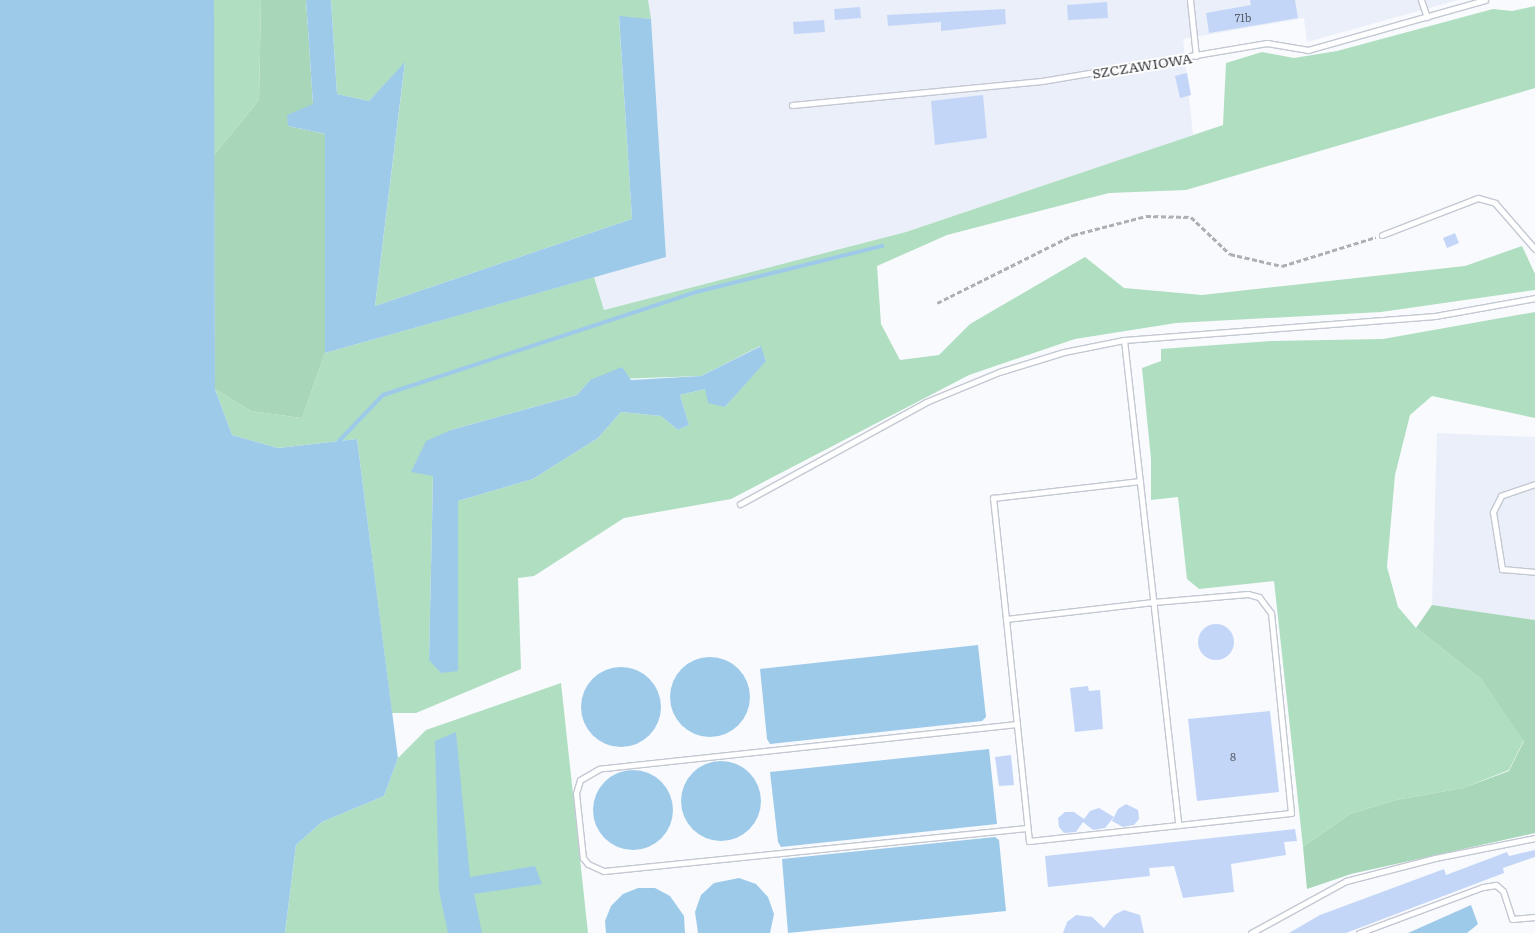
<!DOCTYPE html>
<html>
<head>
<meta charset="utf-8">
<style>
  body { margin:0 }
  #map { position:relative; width:1535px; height:933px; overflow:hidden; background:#f8fafe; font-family:Literata,serif }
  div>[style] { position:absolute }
  .built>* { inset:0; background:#eaeff9 }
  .green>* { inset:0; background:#b0dec0 }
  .forest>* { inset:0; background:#a7d6b8 }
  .water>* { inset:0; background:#9ecaea }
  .round { border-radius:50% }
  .stream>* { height:4px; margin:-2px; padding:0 2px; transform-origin:2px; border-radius:2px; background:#9ecaea }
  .building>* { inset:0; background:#c4d6f8 }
  .path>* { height:2.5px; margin-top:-1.25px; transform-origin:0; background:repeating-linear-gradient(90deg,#adafb3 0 5px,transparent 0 7.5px) }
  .roads { filter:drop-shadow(1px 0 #c3c8d2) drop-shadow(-1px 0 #c3c8d2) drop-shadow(0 1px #c3c8d2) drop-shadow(0 -1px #c3c8d2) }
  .lane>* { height:5px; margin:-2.5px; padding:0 2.5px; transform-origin:2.5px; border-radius:2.5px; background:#fff }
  span { translate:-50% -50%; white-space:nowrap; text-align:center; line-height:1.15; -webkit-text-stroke:4px #fff; paint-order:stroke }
  .number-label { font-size:11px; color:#5b616c }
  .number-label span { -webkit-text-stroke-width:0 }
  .street-label { font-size:14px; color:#383a3e }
</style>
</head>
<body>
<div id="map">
  <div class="built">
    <div style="clip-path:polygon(648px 0,1458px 0,1307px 42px,1304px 18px,1183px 39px,1193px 135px,906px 232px,604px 310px,594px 277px,666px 257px)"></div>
    <div style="clip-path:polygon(1437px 433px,1535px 437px,1535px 620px,1432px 605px)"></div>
  </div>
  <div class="green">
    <div style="clip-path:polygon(214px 0,261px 0,259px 100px,214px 155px)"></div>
    <div style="clip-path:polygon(331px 0,648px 0,651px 19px,619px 17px,632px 219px,375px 306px,405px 63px,369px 101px,337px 94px)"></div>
    <div style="clip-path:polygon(evenodd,1535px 6px,1535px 88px,1186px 190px,1109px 193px,947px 235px,877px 266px,881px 324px,900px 360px,939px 355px,970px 324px,1085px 257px,1124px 288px,1202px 295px,1465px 266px,1522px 246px,1535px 274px,1535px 290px,1381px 312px,1176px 323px,1075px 339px,969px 375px,731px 499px,624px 518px,534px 576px,518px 578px,521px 669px,416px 713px,392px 713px,357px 439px,278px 448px,232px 435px,215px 389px,251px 411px,302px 418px,325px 353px,594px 277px,604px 310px,906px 232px,1223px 125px,1226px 63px,1262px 52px,1294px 58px,1337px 51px,1493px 9px,1512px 11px,1535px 6px,760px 346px,766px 360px,725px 407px,705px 389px,680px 395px,689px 425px,678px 430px,661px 416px,621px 412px,598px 438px,533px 479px,458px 501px,458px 671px,429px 660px,433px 475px,451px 430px,577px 395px,590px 380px,701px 376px,760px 346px)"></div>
    <div style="clip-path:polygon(1535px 312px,1535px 418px,1432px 396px,1410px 415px,1395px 475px,1387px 567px,1398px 607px,1416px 628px,1481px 679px,1524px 740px,1509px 770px,1463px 788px,1396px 800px,1350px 814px,1303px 847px,1274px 581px,1199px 589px,1187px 579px,1178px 497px,1151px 500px,1151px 459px,1142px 368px,1161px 361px,1161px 349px,1271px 341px,1383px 339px)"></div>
    <div style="clip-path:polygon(561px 683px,588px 933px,285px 933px,296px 845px,322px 822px,384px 796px,398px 758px,426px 730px)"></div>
  </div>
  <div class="forest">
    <div style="clip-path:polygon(261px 0,306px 0,313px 104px,288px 126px,325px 134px,325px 353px,302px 418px,251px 411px,215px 389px,214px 155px,259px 100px)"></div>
    <div style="clip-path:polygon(1432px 605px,1535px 620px,1535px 833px,1351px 874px,1307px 889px,1303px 847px,1350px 814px,1396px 800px,1463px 788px,1509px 771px,1524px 741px,1481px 679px,1416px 628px)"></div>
  </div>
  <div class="water">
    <div style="clip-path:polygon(0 0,214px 0,215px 389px,232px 435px,278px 448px,357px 439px,398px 758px,384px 796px,322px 822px,296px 845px,285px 933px,0 933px)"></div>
    <div style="clip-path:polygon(306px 0,331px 0,337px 94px,369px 101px,405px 62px,375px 306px,632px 219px,619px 16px,651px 19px,666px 257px,325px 353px,325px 134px,288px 126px,287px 115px,313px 104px)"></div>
    <div style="clip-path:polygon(761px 346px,766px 361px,725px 407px,708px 403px,705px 389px,680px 395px,689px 425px,678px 430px,661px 416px,621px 412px,598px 438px,533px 479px,458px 501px,458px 671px,441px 673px,429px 660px,433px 476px,411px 472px,426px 441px,451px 430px,577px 395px,590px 380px,622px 367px,631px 380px,701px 376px)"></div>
    <div style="clip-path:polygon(978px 645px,986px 717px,982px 721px,770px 744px,767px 739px,760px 669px)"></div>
    <div class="round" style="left:670px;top:657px;width:80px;height:80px"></div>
    <div class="round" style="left:581px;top:667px;width:80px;height:80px"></div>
    <div style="clip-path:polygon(456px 732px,470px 877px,535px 866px,542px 884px,474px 894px,482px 933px,448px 933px,439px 891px,435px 741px)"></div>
    <div style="clip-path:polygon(989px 749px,997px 824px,781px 847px,778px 842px,770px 772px)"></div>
    <div class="round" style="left:681px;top:761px;width:80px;height:80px"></div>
    <div class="round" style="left:593px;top:770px;width:80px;height:80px"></div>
    <div style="clip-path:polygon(995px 837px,999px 840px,1006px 911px,788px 933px,782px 859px)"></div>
    <div style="clip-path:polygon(739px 878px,756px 884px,768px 897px,774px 914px,770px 933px,698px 933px,695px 912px,701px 895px,714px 883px)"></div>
    <div style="clip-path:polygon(638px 888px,655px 888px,670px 896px,684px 916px,685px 933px,606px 933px,605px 921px,611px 906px,623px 894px)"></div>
    <div style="clip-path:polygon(1471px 905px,1478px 924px,1467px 933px,1408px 933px)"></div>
  </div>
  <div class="stream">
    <div style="left:339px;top:441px;width:64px;rotate:-46.3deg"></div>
    <div style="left:383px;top:395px;width:330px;rotate:-18.2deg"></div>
    <div style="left:696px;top:292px;width:192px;rotate:-13.9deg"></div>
  </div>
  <div class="building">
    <div style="clip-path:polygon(1250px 0,1295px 0,1298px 18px,1209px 33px,1206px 13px,1251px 5px)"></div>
    <div style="clip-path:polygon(1107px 2px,1108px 18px,1068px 20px,1067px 5px)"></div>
    <div style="clip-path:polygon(860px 7px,861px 18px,835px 20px,834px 9px)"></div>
    <div style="clip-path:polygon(1005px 9px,1006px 24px,941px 31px,941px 22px,888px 26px,887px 15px)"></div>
    <div style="clip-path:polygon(824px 20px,825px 32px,794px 34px,793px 22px)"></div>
    <div style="clip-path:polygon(1187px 73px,1191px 95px,1180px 98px,1175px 76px)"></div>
    <div style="clip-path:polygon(983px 95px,987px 138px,935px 145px,931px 101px)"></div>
    <div style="clip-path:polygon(1455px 233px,1459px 243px,1447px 248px,1443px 238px)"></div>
    <div class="round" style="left:1198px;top:624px;width:36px;height:36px"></div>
    <div style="clip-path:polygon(1088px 686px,1089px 691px,1100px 690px,1103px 729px,1075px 732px,1070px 688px)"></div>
    <div style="clip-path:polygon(1270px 711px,1279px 792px,1197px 801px,1188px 719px)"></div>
    <div style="clip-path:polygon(1011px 755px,1014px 785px,999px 786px,995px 757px)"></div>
    <div style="clip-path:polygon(1126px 804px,1138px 810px,1139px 819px,1134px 825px,1123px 827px,1112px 821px,1118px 809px)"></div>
    <div style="clip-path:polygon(1099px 808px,1114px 817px,1105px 828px,1093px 830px,1083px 822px,1076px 832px,1064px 833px,1059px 827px,1058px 818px,1065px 812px,1074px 812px,1084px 819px,1090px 811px)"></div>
    <div style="clip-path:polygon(1295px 829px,1297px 841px,1284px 842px,1286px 855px,1231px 864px,1234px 892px,1183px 898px,1174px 866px,1149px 868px,1150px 876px,1048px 887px,1045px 856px)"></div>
    <div style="clip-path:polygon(1535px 850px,1535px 857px,1503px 868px,1504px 873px,1346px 933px,1289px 933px,1320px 915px,1444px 869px,1446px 875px,1507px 852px,1509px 856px)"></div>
    <div style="clip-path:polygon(1124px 910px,1140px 915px,1144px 933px,1063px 933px,1067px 922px,1076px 915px,1092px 917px,1104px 928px,1114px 915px)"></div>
  </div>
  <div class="path">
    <div style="left:937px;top:303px;width:152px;rotate:-26.6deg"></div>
    <div style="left:1073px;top:235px;width:75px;rotate:-14.6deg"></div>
    <div style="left:1146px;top:216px;width:45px;rotate:1.3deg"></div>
    <div style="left:1191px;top:217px;width:54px;rotate:43.5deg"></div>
    <div style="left:1230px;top:254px;width:53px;rotate:13deg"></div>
    <div style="left:1282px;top:266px;width:98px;rotate:-17.1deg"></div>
  </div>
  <div class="roads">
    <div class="lane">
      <div style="left:1190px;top:0;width:56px;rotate:83.9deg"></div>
      <div style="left:1421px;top:0;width:18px;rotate:71deg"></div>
      <div style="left:792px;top:105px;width:251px;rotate:-5.5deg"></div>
      <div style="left:1042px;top:81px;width:228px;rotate:-9.6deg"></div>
      <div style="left:1267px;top:43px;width:42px;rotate:9.7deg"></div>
      <div style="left:1308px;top:50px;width:184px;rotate:-15.8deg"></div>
      <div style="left:1382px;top:235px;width:103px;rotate:-21.1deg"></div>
      <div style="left:1478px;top:198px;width:18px;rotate:16deg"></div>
      <div style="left:1495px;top:203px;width:61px;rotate:49deg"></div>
      <div style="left:1124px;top:340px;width:488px;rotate:83.6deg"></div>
      <div style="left:1535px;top:484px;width:36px;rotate:161deg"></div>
      <div style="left:1501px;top:496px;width:18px;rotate:117deg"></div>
      <div style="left:1493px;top:512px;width:58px;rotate:81deg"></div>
      <div style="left:1502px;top:569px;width:33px;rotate:5deg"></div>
      <div style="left:740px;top:504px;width:212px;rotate:-28.7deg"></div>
      <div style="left:926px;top:402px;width:79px;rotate:-22.3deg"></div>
      <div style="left:999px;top:372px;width:68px;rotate:-17.1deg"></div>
      <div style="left:1064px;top:352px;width:61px;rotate:-11.3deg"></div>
      <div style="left:1124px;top:340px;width:312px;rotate:-4.4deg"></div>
      <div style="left:1435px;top:316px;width:102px;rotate:-10.2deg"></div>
      <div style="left:1006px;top:619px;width:223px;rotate:84.1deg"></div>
      <div style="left:1029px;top:841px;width:263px;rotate:-6.1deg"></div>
      <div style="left:1291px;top:813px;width:201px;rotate:-95.7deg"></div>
      <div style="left:1271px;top:613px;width:20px;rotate:-127deg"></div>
      <div style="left:1259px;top:597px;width:11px;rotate:-165deg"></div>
      <div style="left:1248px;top:594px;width:95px;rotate:175.2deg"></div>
      <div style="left:1153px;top:602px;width:148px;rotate:173.4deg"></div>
      <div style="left:1006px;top:619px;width:122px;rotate:-96.1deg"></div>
      <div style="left:993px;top:498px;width:148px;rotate:-6.6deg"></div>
      <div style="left:1017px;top:724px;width:420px;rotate:173.9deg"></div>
      <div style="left:599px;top:769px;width:22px;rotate:150deg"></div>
      <div style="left:580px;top:780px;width:14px;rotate:107deg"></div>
      <div style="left:576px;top:793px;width:65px;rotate:83.9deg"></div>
      <div style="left:583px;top:858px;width:8px;rotate:50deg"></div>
      <div style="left:588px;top:864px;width:17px;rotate:24deg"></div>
      <div style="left:604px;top:871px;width:425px;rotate:-5.8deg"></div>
      <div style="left:1251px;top:933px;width:108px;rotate:-28.7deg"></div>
      <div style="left:1346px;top:881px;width:92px;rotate:-14.5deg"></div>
      <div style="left:1435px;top:858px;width:102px;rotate:-11.3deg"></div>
      <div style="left:1359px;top:933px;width:132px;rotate:-20.4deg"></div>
      <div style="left:1483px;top:887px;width:13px;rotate:-9deg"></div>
      <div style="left:1496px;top:885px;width:9px;rotate:41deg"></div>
      <div style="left:1503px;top:891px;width:29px;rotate:72deg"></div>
      <div style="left:1512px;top:919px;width:23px;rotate:-5deg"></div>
    </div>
  </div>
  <div class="number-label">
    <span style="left:1243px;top:17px">71b</span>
    <span style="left:1233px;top:756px">8</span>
  </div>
  <div class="street-label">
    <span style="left:1142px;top:65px;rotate:-9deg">SZCZAWIOWA</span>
  </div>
</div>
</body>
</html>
